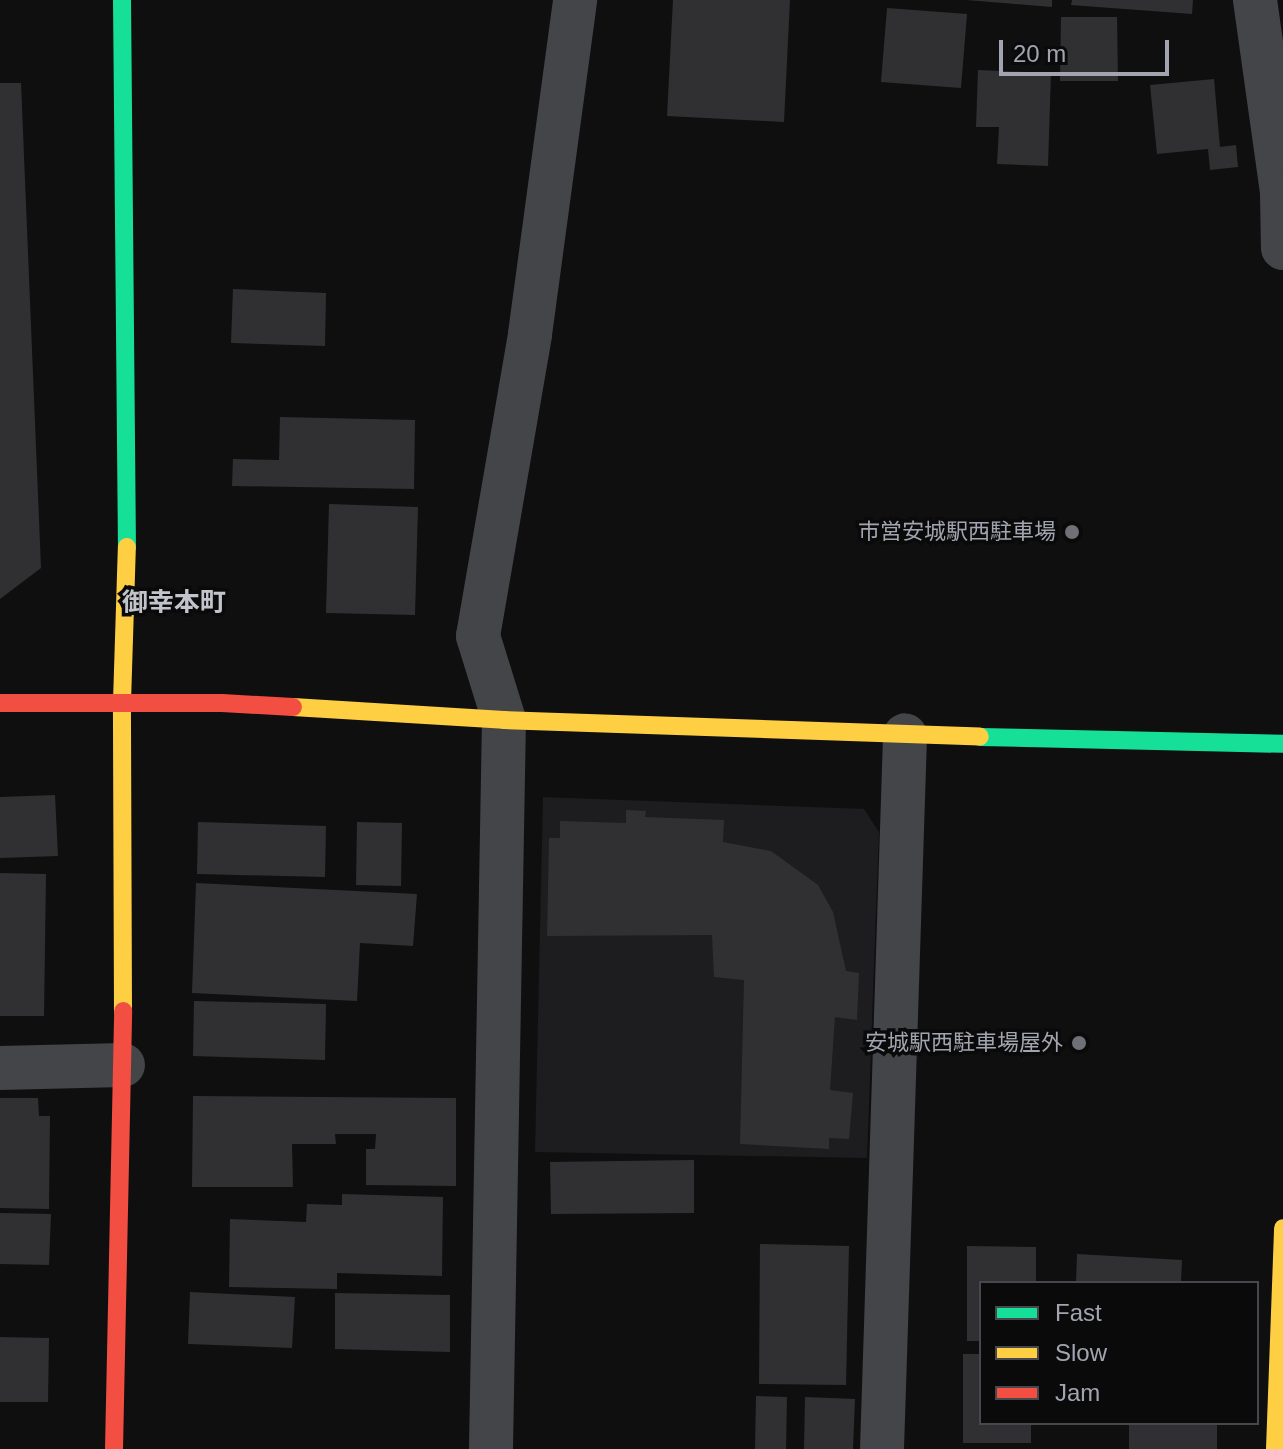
<!DOCTYPE html>
<html>
<head>
<meta charset="utf-8">
<style>
  body { margin:0 }
  #map { position:relative; width:1283px; height:1449px; overflow:hidden; background:#0f0f10; font-family:Helvetica,"Noto Sans JP",sans-serif }
  div>[style] { position:absolute }
  .built>* { inset:0; background:#1d1c1e }
  .building>* { inset:0; background:#303033 }
  .street>* { height:44px; margin:-22px; padding:0 22px; transform-origin:22px; border-radius:22px; background:#444549 }
  .fast>* { height:18px; margin:-9px; padding:0 9px; transform-origin:9px; border-radius:9px; background:#16e098 }
  .slow>* { height:18px; margin:-9px; padding:0 9px; transform-origin:9px; border-radius:9px; background:#ffcf43 }
  .jam>* { height:18px; margin:-9px; padding:0 9px; transform-origin:9px; border-radius:9px; background:#f24e42 }
  .dots>* { width:22px; height:22px; translate:-50% -50%; box-sizing:border-box; border:4px solid #0b0a0b; border-radius:50% }
  span { translate:-50% -50%; white-space:nowrap; text-align:center; line-height:1.15; -webkit-text-stroke:7px #0b0a0b; paint-order:stroke }
  .poi-label { font-size:22px; color:#a2a5b0 }
  .right { translate:-100% -50%; text-align:right }
  .quarter-label { font-size:26px; color:#c2c4cc; font-weight:700 }
  .legend { position:absolute; left:979px; top:1281px; width:280px; height:144px; box-sizing:border-box; background:#0b0a0b; border:2px solid #47484d; margin:0; padding:10px 14px; list-style:none; font-size:24px; color:#a2a5b0 }
  .legend li { display:flex; align-items:center; gap:16px; height:40px }
  .legend b { width:40px; border:2px solid #47484d }
  .scale { position:absolute; left:999px; top:40px; width:170px; height:36px; box-sizing:border-box; border:4px solid #a2a5b0; border-top:0; padding-left:10px; font-size:24px; line-height:28px; white-space:nowrap; color:#a2a5b0; -webkit-text-stroke:6px #0b0a0b; paint-order:stroke }
</style>
</head>
<body>
<div id="map">
  <div class="built">
    <div style="clip-path:polygon(543px 797px,864px 809px,879px 832px,867px 1158px,535px 1152px)"></div>
  </div>
  <div class="building">
    <div style="clip-path:polygon(673px 0,790px 0,784px 122px,667px 116px)"></div>
    <div style="clip-path:polygon(966px 0,1052px 0,1052px 7px)"></div>
    <div style="clip-path:polygon(1072px 0,1193px 0,1192px 14px,1071px 5px)"></div>
    <div style="clip-path:polygon(887px 8px,967px 14px,961px 88px,881px 82px)"></div>
    <div style="clip-path:polygon(1061px 17px,1117px 17px,1118px 81px,1060px 81px)"></div>
    <div style="clip-path:polygon(978px 70px,1051px 73px,1048px 166px,997px 164px,999px 127px,976px 127px)"></div>
    <div style="clip-path:polygon(1214px 79px,1220px 147px,1236px 145px,1238px 167px,1210px 170px,1208px 149px,1157px 154px,1150px 85px)"></div>
    <div style="clip-path:polygon(0 83px,21px 83px,41px 568px,0 599px)"></div>
    <div style="clip-path:polygon(233px 289px,326px 293px,325px 346px,231px 343px)"></div>
    <div style="clip-path:polygon(280px 417px,415px 420px,414px 489px,232px 486px,233px 459px,279px 460px)"></div>
    <div style="clip-path:polygon(329px 504px,418px 507px,415px 615px,326px 613px)"></div>
    <div style="clip-path:polygon(55px 795px,58px 856px,0 858px,0 797px)"></div>
    <div style="clip-path:polygon(626px 810px,646px 811px,645px 817px,724px 820px,723px 842px,771px 851px,818px 885px,833px 912px,846px 971px,859px 973px,857px 1020px,835px 1017px,830px 1090px,853px 1093px,849px 1139px,829px 1138px,829px 1149px,740px 1144px,744px 980px,714px 977px,712px 935px,547px 936px,549px 838px,560px 838px,560px 821px,626px 823px)"></div>
    <div style="clip-path:polygon(198px 822px,326px 826px,325px 877px,197px 874px)"></div>
    <div style="clip-path:polygon(357px 822px,402px 823px,401px 886px,356px 885px)"></div>
    <div style="clip-path:polygon(0 873px,46px 874px,44px 1016px,0 1016px)"></div>
    <div style="clip-path:polygon(196px 883px,417px 894px,413px 946px,360px 943px,357px 1001px,192px 993px)"></div>
    <div style="clip-path:polygon(194px 1001px,326px 1004px,325px 1060px,193px 1056px)"></div>
    <div style="clip-path:polygon(193px 1096px,456px 1098px,456px 1186px,366px 1185px,366px 1149px,375px 1149px,376px 1134px,335px 1134px,336px 1144px,292px 1144px,293px 1187px,192px 1187px)"></div>
    <div style="clip-path:polygon(0 1098px,38px 1098px,39px 1116px,50px 1116px,49px 1209px,0 1208px)"></div>
    <div style="clip-path:polygon(694px 1160px,694px 1213px,551px 1214px,550px 1162px)"></div>
    <div style="clip-path:polygon(342px 1194px,443px 1197px,442px 1276px,337px 1273px,337px 1289px,229px 1287px,230px 1219px,306px 1222px,307px 1204px,342px 1205px)"></div>
    <div style="clip-path:polygon(0 1213px,51px 1214px,49px 1265px,0 1264px)"></div>
    <div style="clip-path:polygon(760px 1244px,849px 1246px,846px 1385px,759px 1384px)"></div>
    <div style="clip-path:polygon(967px 1246px,1036px 1247px,1036px 1283px,981px 1283px,981px 1341px,967px 1341px)"></div>
    <div style="clip-path:polygon(1077px 1254px,1182px 1260px,1181px 1283px,1076px 1283px)"></div>
    <div style="clip-path:polygon(190px 1292px,295px 1297px,292px 1348px,188px 1344px)"></div>
    <div style="clip-path:polygon(335px 1293px,450px 1295px,450px 1352px,335px 1349px)"></div>
    <div style="clip-path:polygon(0 1337px,49px 1338px,48px 1402px,0 1402px)"></div>
    <div style="clip-path:polygon(963px 1354px,981px 1354px,981px 1423px,1031px 1423px,1031px 1443px,963px 1443px)"></div>
    <div style="clip-path:polygon(756px 1396px,787px 1397px,786px 1449px,755px 1449px)"></div>
    <div style="clip-path:polygon(805px 1397px,855px 1399px,853px 1449px,804px 1449px)"></div>
    <div style="clip-path:polygon(1129px 1423px,1217px 1423px,1217px 1449px,1129px 1449px)"></div>
  </div>
  <div class="street">
    <div style="left:1255px;top:0;width:195px;rotate:82deg"></div>
    <div style="left:1282px;top:193px;width:55px;rotate:89deg"></div>
    <div style="left:0;top:1068px;width:123px;rotate:-1.4deg"></div>
    <div style="left:491px;top:1449px;width:729px;rotate:-88.98deg"></div>
    <div style="left:504px;top:720px;width:88px;rotate:-107.2deg"></div>
    <div style="left:478px;top:636px;width:306px;rotate:-80.2deg"></div>
    <div style="left:530px;top:334px;width:337px;rotate:-82.3deg"></div>
    <div style="left:882px;top:1449px;width:714px;rotate:-88.15deg"></div>
  </div>
  <div class="fast">
    <div style="left:122px;top:0;width:547px;rotate:89.48deg"></div>
    <div style="left:980px;top:737px;width:303px;rotate:1.3deg"></div>
  </div>
  <div class="slow">
    <div style="left:293px;top:707px;width:211px;rotate:3.5deg"></div>
    <div style="left:504px;top:720px;width:476px;rotate:2deg"></div>
    <div style="left:123px;top:1011px;width:309px;rotate:-90.2deg"></div>
    <div style="left:122px;top:702px;width:155px;rotate:-88.2deg"></div>
    <div style="left:1275px;top:1449px;width:221px;rotate:-87.9deg"></div>
  </div>
  <div class="jam">
    <div style="left:0;top:703px;width:222px"></div>
    <div style="left:222px;top:703px;width:71px;rotate:3.2deg"></div>
    <div style="left:114px;top:1449px;width:438px;rotate:-88.8deg"></div>
  </div>
  <div class="dots">
    <div style="left:1072px;top:532px;background:#6f7078"></div>
    <div style="left:1079px;top:1043px;background:#6f7078"></div>
  </div>
  <div class="poi-label">
    <span class="right" style="left:1056px;top:532px">市営安城駅西駐車場</span>
    <span class="right" style="left:1063px;top:1043px">安城駅西駐車場屋外</span>
  </div>
  <div class="quarter-label">
    <span style="left:174px;top:603px">御幸本町</span>
  </div>
  <ul class="legend">
  <li><b style="height:10px;background:#16e098"></b>Fast</li>
  <li><b style="height:10px;background:#ffcf43"></b>Slow</li>
  <li><b style="height:10px;background:#f24e42"></b>Jam</li>
  </ul>
  <div class="scale">20 m</div>
</div>
</body>
</html>
